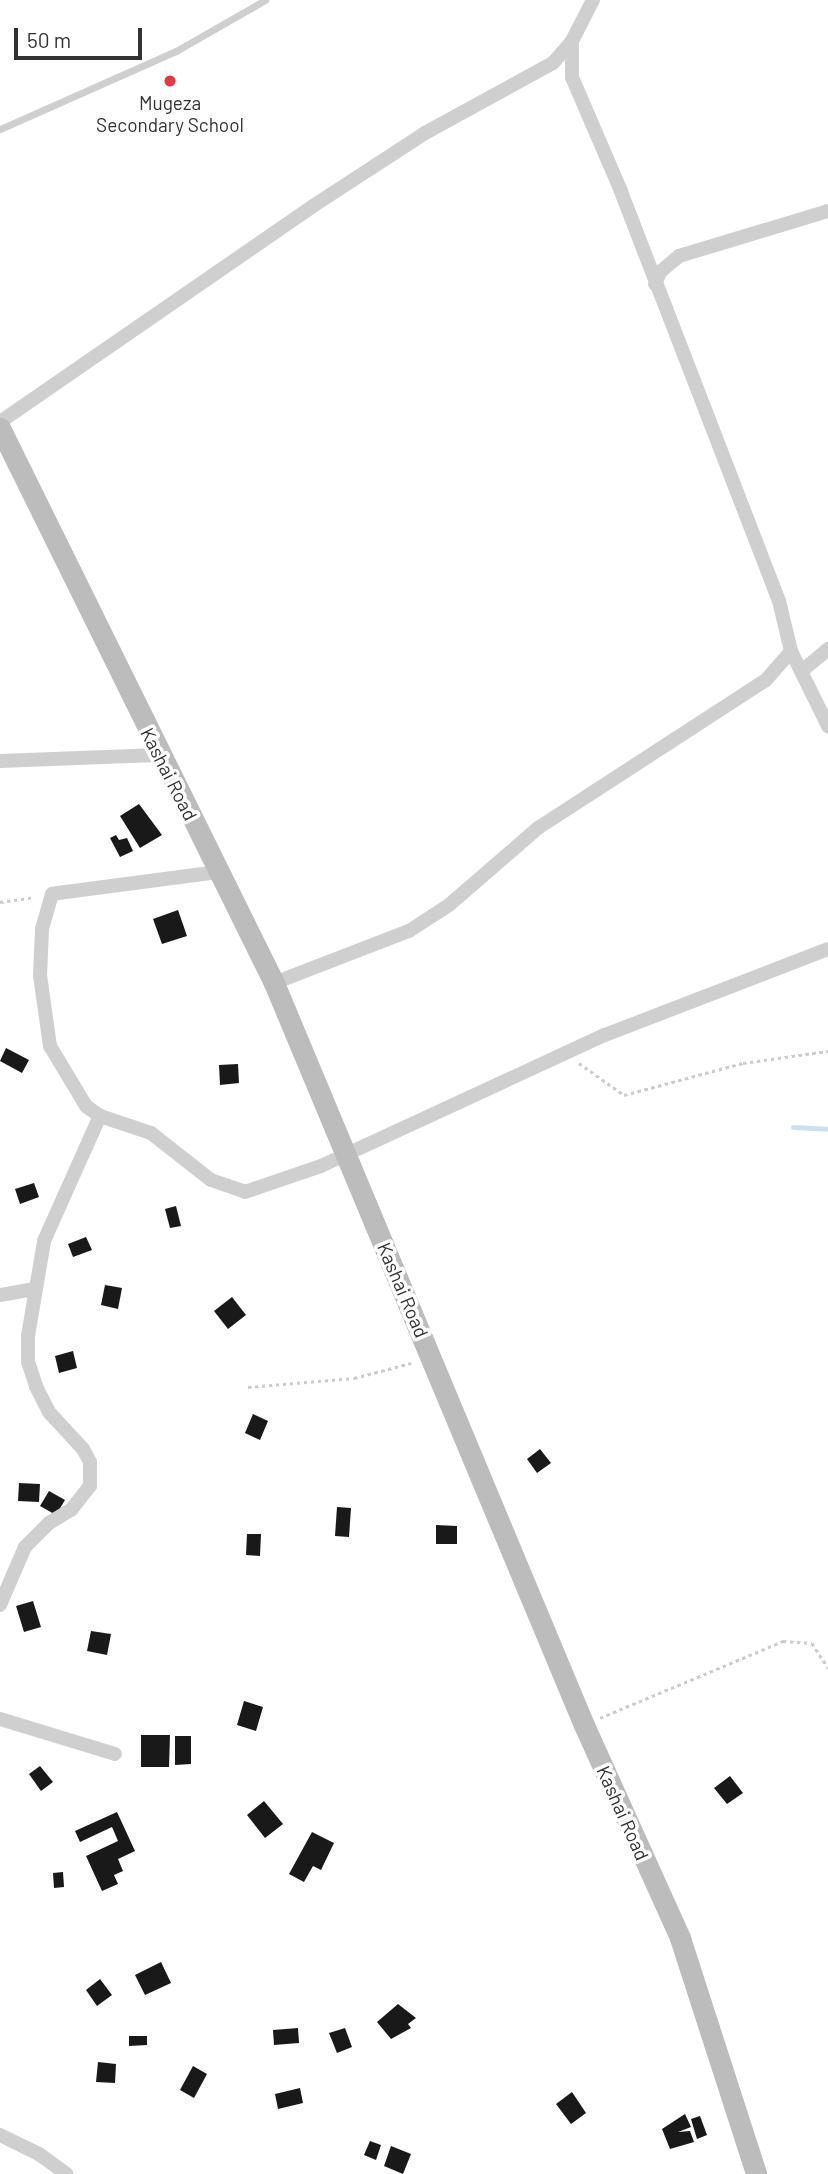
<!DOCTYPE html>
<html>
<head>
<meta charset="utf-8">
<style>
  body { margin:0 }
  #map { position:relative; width:828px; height:2174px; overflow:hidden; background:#fff; font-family:Barlow,sans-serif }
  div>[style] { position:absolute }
  .stream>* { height:5px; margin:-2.5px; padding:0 2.5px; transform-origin:2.5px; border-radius:2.5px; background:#cee0ed }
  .building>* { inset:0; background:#191919 }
  .path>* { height:2.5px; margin-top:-1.25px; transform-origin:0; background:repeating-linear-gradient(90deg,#ccc 0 3.5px,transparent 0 7px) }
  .lane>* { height:7px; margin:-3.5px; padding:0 3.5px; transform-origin:3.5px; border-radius:3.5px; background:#cfcfcf }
  .street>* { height:14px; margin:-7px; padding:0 7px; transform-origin:7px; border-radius:7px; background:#cfcfcf }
  .secondary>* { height:21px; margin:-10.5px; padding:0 10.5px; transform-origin:10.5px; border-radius:10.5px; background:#bcbcbc }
  .dots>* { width:19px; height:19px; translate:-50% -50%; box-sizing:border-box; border:4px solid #fff; border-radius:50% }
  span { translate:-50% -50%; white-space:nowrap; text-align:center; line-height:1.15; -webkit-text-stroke:7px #fff; paint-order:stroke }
  .poi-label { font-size:19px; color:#323232 }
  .street-label { font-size:19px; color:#323232 }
  .scale { position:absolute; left:14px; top:28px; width:128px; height:32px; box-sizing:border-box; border:4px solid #323232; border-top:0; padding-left:9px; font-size:21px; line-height:24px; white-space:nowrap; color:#323232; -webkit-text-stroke:5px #fff; paint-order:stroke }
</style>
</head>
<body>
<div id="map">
  <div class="stream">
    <div style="left:793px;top:1127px;width:35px;rotate:3deg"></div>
  </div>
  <div class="building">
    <div style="clip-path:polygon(139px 804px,162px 835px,140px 848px,120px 816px)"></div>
    <div style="clip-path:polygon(116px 835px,119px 840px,127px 838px,133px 851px,120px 857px,110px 838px)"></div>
    <div style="clip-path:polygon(178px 910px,187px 936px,162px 944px,153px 919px)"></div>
    <div style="clip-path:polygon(6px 1048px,29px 1060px,22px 1073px,0 1061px)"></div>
    <div style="clip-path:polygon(238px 1064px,239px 1083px,220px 1085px,219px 1065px)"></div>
    <div style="clip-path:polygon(34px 1183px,39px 1197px,20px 1204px,15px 1189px)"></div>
    <div style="clip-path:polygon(176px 1206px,181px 1226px,170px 1228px,165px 1209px)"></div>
    <div style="clip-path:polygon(86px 1237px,92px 1250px,73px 1257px,68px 1244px)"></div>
    <div style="clip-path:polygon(105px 1285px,122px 1288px,118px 1309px,101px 1305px)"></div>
    <div style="clip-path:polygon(232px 1297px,246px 1315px,228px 1329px,214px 1311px)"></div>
    <div style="clip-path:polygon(73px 1351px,77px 1368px,59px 1373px,55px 1356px)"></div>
    <div style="clip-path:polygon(253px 1414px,268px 1421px,260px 1440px,245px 1433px)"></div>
    <div style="clip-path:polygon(540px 1449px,551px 1463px,537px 1473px,527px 1459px)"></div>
    <div style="clip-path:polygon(19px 1483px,40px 1484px,39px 1502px,18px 1501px)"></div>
    <div style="clip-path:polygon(49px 1491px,65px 1500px,56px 1515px,40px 1506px)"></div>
    <div style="clip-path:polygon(337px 1507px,351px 1508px,349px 1537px,335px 1536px)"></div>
    <div style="clip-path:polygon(436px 1525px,457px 1526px,457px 1544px,436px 1544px)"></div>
    <div style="clip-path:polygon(247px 1534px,261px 1534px,260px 1556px,246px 1555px)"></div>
    <div style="clip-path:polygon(33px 1601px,41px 1627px,24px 1632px,16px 1606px)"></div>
    <div style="clip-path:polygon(91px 1631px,111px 1634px,107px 1655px,87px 1651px)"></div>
    <div style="clip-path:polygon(244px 1701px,263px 1707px,256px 1731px,237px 1725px)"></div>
    <div style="clip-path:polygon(141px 1735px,170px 1735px,169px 1767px,141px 1767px)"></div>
    <div style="clip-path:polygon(175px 1736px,191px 1736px,191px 1764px,175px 1765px)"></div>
    <div style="clip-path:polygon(40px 1766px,53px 1782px,41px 1791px,29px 1774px)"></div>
    <div style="clip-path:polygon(730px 1776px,743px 1793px,727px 1804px,714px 1788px)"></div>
    <div style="clip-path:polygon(264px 1801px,283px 1824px,265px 1838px,247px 1815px)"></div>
    <div style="clip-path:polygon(117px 1812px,135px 1851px,118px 1859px,123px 1871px,114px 1875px,118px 1884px,102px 1891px,86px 1856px,118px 1841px,112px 1827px,80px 1842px,75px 1831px)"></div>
    <div style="clip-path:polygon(312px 1832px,334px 1843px,321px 1870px,313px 1866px,304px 1882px,289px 1874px)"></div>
    <div style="clip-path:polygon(63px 1872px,64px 1887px,54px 1888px,53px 1873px)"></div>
    <div style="clip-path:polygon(161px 1962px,171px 1983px,145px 1995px,135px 1975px)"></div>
    <div style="clip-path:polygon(100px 1979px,112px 1995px,97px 2006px,86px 1990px)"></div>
    <div style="clip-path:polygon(398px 2004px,416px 2018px,408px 2024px,411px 2028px,391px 2039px,377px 2022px)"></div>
    <div style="clip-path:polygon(298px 2028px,299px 2043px,274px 2045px,273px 2030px)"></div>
    <div style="clip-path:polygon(345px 2028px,352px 2047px,337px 2053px,329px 2033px)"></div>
    <div style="clip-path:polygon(129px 2036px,147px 2036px,147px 2045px,129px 2046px)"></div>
    <div style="clip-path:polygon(98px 2062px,116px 2064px,115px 2083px,96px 2082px)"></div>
    <div style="clip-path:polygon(193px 2066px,207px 2074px,194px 2098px,180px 2090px)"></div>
    <div style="clip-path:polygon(300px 2088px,303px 2103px,278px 2109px,275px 2094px)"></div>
    <div style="clip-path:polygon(572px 2092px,586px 2113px,571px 2124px,556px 2104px)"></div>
    <div style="clip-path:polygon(685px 2114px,691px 2127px,678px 2132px,690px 2131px,694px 2142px,670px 2149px,662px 2129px)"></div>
    <div style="clip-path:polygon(700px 2116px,707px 2135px,697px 2139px,691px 2119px)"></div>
    <div style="clip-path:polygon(370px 2141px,381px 2145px,376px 2160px,364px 2155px)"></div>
    <div style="clip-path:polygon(391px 2146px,411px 2154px,403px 2174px,384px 2166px)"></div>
  </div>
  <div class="path">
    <div style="left:0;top:902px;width:35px;rotate:-8deg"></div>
    <div style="left:579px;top:1063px;width:55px;rotate:35.4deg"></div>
    <div style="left:624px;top:1095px;width:123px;rotate:-15.1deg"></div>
    <div style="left:743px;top:1063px;width:86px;rotate:-8deg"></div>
    <div style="left:248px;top:1387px;width:106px;rotate:-4.9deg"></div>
    <div style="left:354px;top:1378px;width:59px;rotate:-14.7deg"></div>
    <div style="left:600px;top:1718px;width:199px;rotate:-22.8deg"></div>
    <div style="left:783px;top:1641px;width:29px;rotate:4deg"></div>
    <div style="left:812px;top:1643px;width:30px;rotate:57deg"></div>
  </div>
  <div class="lane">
    <div style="left:0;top:129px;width:193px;rotate:-23.9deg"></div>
    <div style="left:176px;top:51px;width:103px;rotate:-29.8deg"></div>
  </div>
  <div class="street">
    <div style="left:655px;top:284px;width:13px;rotate:-67deg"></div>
    <div style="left:660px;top:272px;width:25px;rotate:-40deg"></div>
    <div style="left:679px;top:256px;width:156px;rotate:-16.8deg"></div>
    <div style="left:0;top:422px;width:380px;rotate:-34.6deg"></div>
    <div style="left:313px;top:206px;width:134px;rotate:-33.1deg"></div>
    <div style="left:425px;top:133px;width:146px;rotate:-28.7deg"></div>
    <div style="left:553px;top:63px;width:29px;rotate:-49deg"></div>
    <div style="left:791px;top:651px;width:84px;rotate:63.7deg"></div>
    <div style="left:803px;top:670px;width:33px;rotate:-40deg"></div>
    <div style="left:0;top:761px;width:159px;rotate:-2.2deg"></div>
    <div style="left:218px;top:872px;width:167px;rotate:172.5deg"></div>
    <div style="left:52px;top:894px;width:37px;rotate:106deg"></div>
    <div style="left:42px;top:930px;width:45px;rotate:92.5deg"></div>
    <div style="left:40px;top:975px;width:72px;rotate:82deg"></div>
    <div style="left:50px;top:1046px;width:70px;rotate:59deg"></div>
    <div style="left:86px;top:1106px;width:17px;rotate:36deg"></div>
    <div style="left:100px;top:1116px;width:54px;rotate:18.4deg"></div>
    <div style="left:151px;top:1133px;width:76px;rotate:38.1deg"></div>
    <div style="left:211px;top:1180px;width:36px;rotate:19deg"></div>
    <div style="left:245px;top:1192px;width:80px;rotate:-18.9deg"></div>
    <div style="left:321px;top:1166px;width:313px;rotate:-24.8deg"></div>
    <div style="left:605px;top:1035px;width:239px;rotate:-21.1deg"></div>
    <div style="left:274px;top:983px;width:145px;rotate:-21.1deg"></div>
    <div style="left:409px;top:931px;width:48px;rotate:-33deg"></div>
    <div style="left:449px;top:905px;width:118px;rotate:-40.9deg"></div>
    <div style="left:538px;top:828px;width:272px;rotate:-33deg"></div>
    <div style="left:766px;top:680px;width:38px;rotate:-49deg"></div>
    <div style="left:791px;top:651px;width:51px;rotate:-103.5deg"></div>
    <div style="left:779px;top:601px;width:439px;rotate:-111.1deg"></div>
    <div style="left:621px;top:191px;width:124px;rotate:-113.3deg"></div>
    <div style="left:572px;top:77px;width:36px;rotate:-90deg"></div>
    <div style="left:572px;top:41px;width:46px;rotate:-62.9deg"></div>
    <div style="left:0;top:1295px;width:36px;rotate:-10deg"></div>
    <div style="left:0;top:1605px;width:63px;rotate:-66.7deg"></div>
    <div style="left:25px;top:1547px;width:34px;rotate:-45deg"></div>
    <div style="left:49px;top:1523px;width:26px;rotate:-31deg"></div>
    <div style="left:71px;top:1510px;width:31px;rotate:-52deg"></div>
    <div style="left:90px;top:1486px;width:24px;rotate:-90deg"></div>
    <div style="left:90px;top:1462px;width:15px;rotate:-118deg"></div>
    <div style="left:83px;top:1449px;width:50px;rotate:-132.6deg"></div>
    <div style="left:49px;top:1412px;width:29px;rotate:-117deg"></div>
    <div style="left:36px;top:1386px;width:25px;rotate:-108deg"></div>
    <div style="left:28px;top:1362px;width:26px;rotate:-90deg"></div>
    <div style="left:28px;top:1336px;width:96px;rotate:-80.4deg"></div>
    <div style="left:44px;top:1241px;width:137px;rotate:-65.9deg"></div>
    <div style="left:0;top:1719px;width:120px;rotate:16.9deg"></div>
    <div style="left:0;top:2135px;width:43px;rotate:26deg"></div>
    <div style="left:39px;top:2154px;width:34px;rotate:36deg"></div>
  </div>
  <div class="secondary">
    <div style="left:0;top:428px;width:619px;rotate:63.72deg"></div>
    <div style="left:274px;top:983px;width:804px;rotate:67.33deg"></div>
    <div style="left:584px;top:1725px;width:234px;rotate:65.7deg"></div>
    <div style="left:680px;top:1938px;width:248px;rotate:72.1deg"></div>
  </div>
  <div class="dots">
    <div style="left:170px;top:81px;background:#e53840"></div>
  </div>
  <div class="poi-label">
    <span style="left:170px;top:114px">Mugeza<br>Secondary School</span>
  </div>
  <div class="street-label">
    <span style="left:169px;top:774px;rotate:63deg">Kashai Road</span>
    <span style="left:403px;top:1290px;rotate:67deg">Kashai Road</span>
    <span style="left:623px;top:1813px;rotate:66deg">Kashai Road</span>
  </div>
  <div class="scale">50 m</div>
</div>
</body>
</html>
